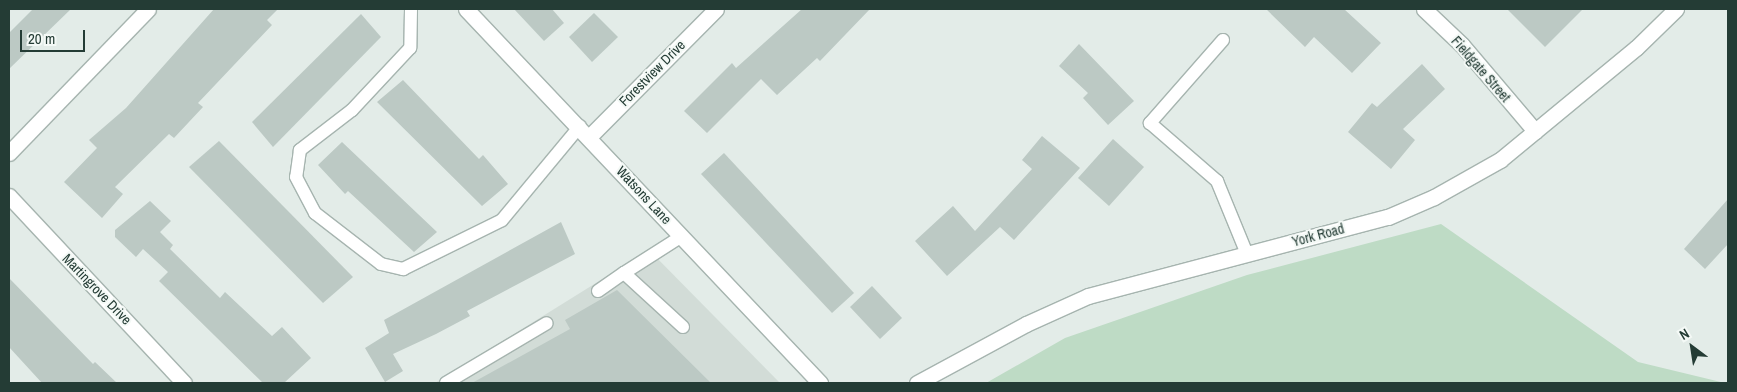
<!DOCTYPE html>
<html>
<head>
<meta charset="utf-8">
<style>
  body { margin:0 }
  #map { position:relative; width:1737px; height:392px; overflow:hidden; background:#e3ece8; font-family:"Archivo Narrow",sans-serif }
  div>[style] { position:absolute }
  .built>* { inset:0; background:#d2dcd7 }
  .green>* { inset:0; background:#bedbc5 }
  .building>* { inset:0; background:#bcc9c4 }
  .roads { filter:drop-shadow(1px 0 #a6b4af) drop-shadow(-1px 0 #a6b4af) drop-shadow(0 1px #a6b4af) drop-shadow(0 -1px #a6b4af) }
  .lane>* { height:12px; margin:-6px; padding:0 6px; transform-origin:6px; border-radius:6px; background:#fff }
  .street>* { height:15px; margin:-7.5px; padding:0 7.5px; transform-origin:7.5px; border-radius:7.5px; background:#fff }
  .secondary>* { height:15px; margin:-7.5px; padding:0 7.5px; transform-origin:7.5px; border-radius:7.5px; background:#fff }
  span { translate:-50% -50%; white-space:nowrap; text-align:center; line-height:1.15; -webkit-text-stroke:4px #f4f9f6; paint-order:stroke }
  .street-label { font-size:14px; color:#243c35 }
  .frame { position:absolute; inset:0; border:10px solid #243c35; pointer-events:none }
  .north { position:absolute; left:1667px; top:322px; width:50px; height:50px; -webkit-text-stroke:4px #f4f9f6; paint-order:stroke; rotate:329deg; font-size:14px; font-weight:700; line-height:20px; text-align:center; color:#243c35 }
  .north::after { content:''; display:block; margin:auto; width:18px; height:22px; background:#243c35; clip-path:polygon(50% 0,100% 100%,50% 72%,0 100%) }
  .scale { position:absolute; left:20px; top:30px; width:65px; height:22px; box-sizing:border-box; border:2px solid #243c35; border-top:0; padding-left:6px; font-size:15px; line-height:18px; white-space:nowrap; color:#243c35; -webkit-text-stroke:4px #f4f9f6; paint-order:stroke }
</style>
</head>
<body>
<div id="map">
  <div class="built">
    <div style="clip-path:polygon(649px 250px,780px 383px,435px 383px)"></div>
  </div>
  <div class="green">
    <div style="clip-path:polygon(1441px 224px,1638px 362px,1725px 383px,986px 383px,1065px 338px,1247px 275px)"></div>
  </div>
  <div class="building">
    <div style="clip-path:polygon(33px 9px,71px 9px,9px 69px,9px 33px)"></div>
    <div style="clip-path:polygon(214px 9px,278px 9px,267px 20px,272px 25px,198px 103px,203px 107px,174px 138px,169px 134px,115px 187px,123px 194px,102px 218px,64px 182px,97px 148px,89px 140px,126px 108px)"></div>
    <div style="clip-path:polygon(514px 9px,552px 9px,564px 23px,544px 41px)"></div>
    <div style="clip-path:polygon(802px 9px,870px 9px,820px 61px,817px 58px,777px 95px,761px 79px,707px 133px,684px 111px,732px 63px,736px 68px)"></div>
    <div style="clip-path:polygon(1266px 9px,1344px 9px,1381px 43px,1352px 73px,1314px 37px,1305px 47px)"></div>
    <div style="clip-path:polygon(1507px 9px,1583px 9px,1545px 47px)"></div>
    <div style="clip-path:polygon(594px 13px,618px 37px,592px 62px,569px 37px)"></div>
    <div style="clip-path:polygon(361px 14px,381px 37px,273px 147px,252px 122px)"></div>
    <div style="clip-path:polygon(1079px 44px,1134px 101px,1108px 125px,1083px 98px,1088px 93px,1059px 66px)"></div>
    <div style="clip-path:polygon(1422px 64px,1445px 89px,1403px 129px,1415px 140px,1391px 169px,1348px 132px,1372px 103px,1377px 107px)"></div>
    <div style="clip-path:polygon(403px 80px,479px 159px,483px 155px,508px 184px,482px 206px,377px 102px)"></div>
    <div style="clip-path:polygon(1042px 136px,1080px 168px,1014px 240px,1000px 227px,947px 276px,915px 241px,953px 206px,975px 231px,1032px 169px,1022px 160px)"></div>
    <div style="clip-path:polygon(1113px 139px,1144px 167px,1109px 206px,1078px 178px)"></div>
    <div style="clip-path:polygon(219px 141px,353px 277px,323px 303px,189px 167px)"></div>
    <div style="clip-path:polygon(342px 142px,437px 232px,414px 252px,348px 191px,345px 194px,318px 165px)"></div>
    <div style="clip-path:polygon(724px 153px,854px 293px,832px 313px,701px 174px)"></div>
    <div style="clip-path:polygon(1728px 199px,1728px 244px,1705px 269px,1684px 249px)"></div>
    <div style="clip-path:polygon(150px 201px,171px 221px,160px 232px,173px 245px,170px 249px,220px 298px,225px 292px,272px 336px,282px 327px,311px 358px,284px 383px,263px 383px,159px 281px,168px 272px,143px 249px,136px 257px,115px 237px,115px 230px)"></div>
    <div style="clip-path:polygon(561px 222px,575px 254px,467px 311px,470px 316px,436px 334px,393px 354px,403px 371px,385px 382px,365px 348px,389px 333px,384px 320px)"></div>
    <div style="clip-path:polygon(9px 278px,93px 364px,95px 362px,117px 383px,42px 383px,9px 347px)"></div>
    <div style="clip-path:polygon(872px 286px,902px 318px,880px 339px,850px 307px)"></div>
    <div style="clip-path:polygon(617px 290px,711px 383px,472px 383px,570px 329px,565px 320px)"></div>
  </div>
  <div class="roads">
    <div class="lane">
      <div style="left:411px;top:9px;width:39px;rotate:91deg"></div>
      <div style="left:410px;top:48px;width:85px;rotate:133.1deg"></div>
      <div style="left:352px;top:110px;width:66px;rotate:142.4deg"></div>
      <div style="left:300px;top:150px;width:27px;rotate:98deg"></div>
      <div style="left:296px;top:177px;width:41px;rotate:62.2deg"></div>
      <div style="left:315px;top:213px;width:83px;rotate:37.7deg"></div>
      <div style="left:381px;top:264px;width:23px;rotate:13deg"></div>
      <div style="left:403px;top:269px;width:110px;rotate:-26.3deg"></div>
      <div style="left:502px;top:220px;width:122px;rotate:-50.3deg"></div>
      <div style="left:1223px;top:40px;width:111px;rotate:131.3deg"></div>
      <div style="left:1150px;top:123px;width:89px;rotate:40.9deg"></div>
      <div style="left:1217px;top:181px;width:79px;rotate:67.7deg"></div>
      <div style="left:682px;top:236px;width:69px;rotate:147.5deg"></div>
      <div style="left:624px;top:273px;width:80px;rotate:42.5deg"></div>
      <div style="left:598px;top:291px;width:32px;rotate:-35deg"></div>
      <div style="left:446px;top:383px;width:117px;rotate:-30.7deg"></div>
    </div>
    <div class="street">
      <div style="left:466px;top:9px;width:515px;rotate:46.57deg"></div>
      <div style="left:1424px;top:9px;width:52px;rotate:43.5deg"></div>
      <div style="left:1462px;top:45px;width:113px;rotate:49.7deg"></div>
      <div style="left:589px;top:137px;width:180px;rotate:-45.2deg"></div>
      <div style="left:9px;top:153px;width:200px;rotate:-46deg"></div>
      <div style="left:9px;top:196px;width:256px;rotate:46.9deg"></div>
    </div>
    <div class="secondary">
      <div style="left:917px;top:383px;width:124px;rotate:-28.4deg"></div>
      <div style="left:1026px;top:324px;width:68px;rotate:-24.3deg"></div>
      <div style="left:1088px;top:296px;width:310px;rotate:-14.8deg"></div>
      <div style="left:1388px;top:217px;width:50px;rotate:-23.5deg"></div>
      <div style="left:1434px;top:197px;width:76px;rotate:-29.3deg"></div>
      <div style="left:1500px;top:160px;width:176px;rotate:-39.5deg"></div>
      <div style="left:1636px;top:48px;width:56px;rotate:-44.3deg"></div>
    </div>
  </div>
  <div class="street-label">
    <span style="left:1481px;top:69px;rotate:49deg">Fieldgate Street</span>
    <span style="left:652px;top:73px;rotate:-45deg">Forestview Drive</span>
    <span style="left:644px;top:195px;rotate:47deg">Watsons Lane</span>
    <span style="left:1318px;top:235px;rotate:-15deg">York Road</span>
    <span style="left:97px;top:289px;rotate:46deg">Martingrove Drive</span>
  </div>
  <div class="frame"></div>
  <div class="north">N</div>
  <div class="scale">20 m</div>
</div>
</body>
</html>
